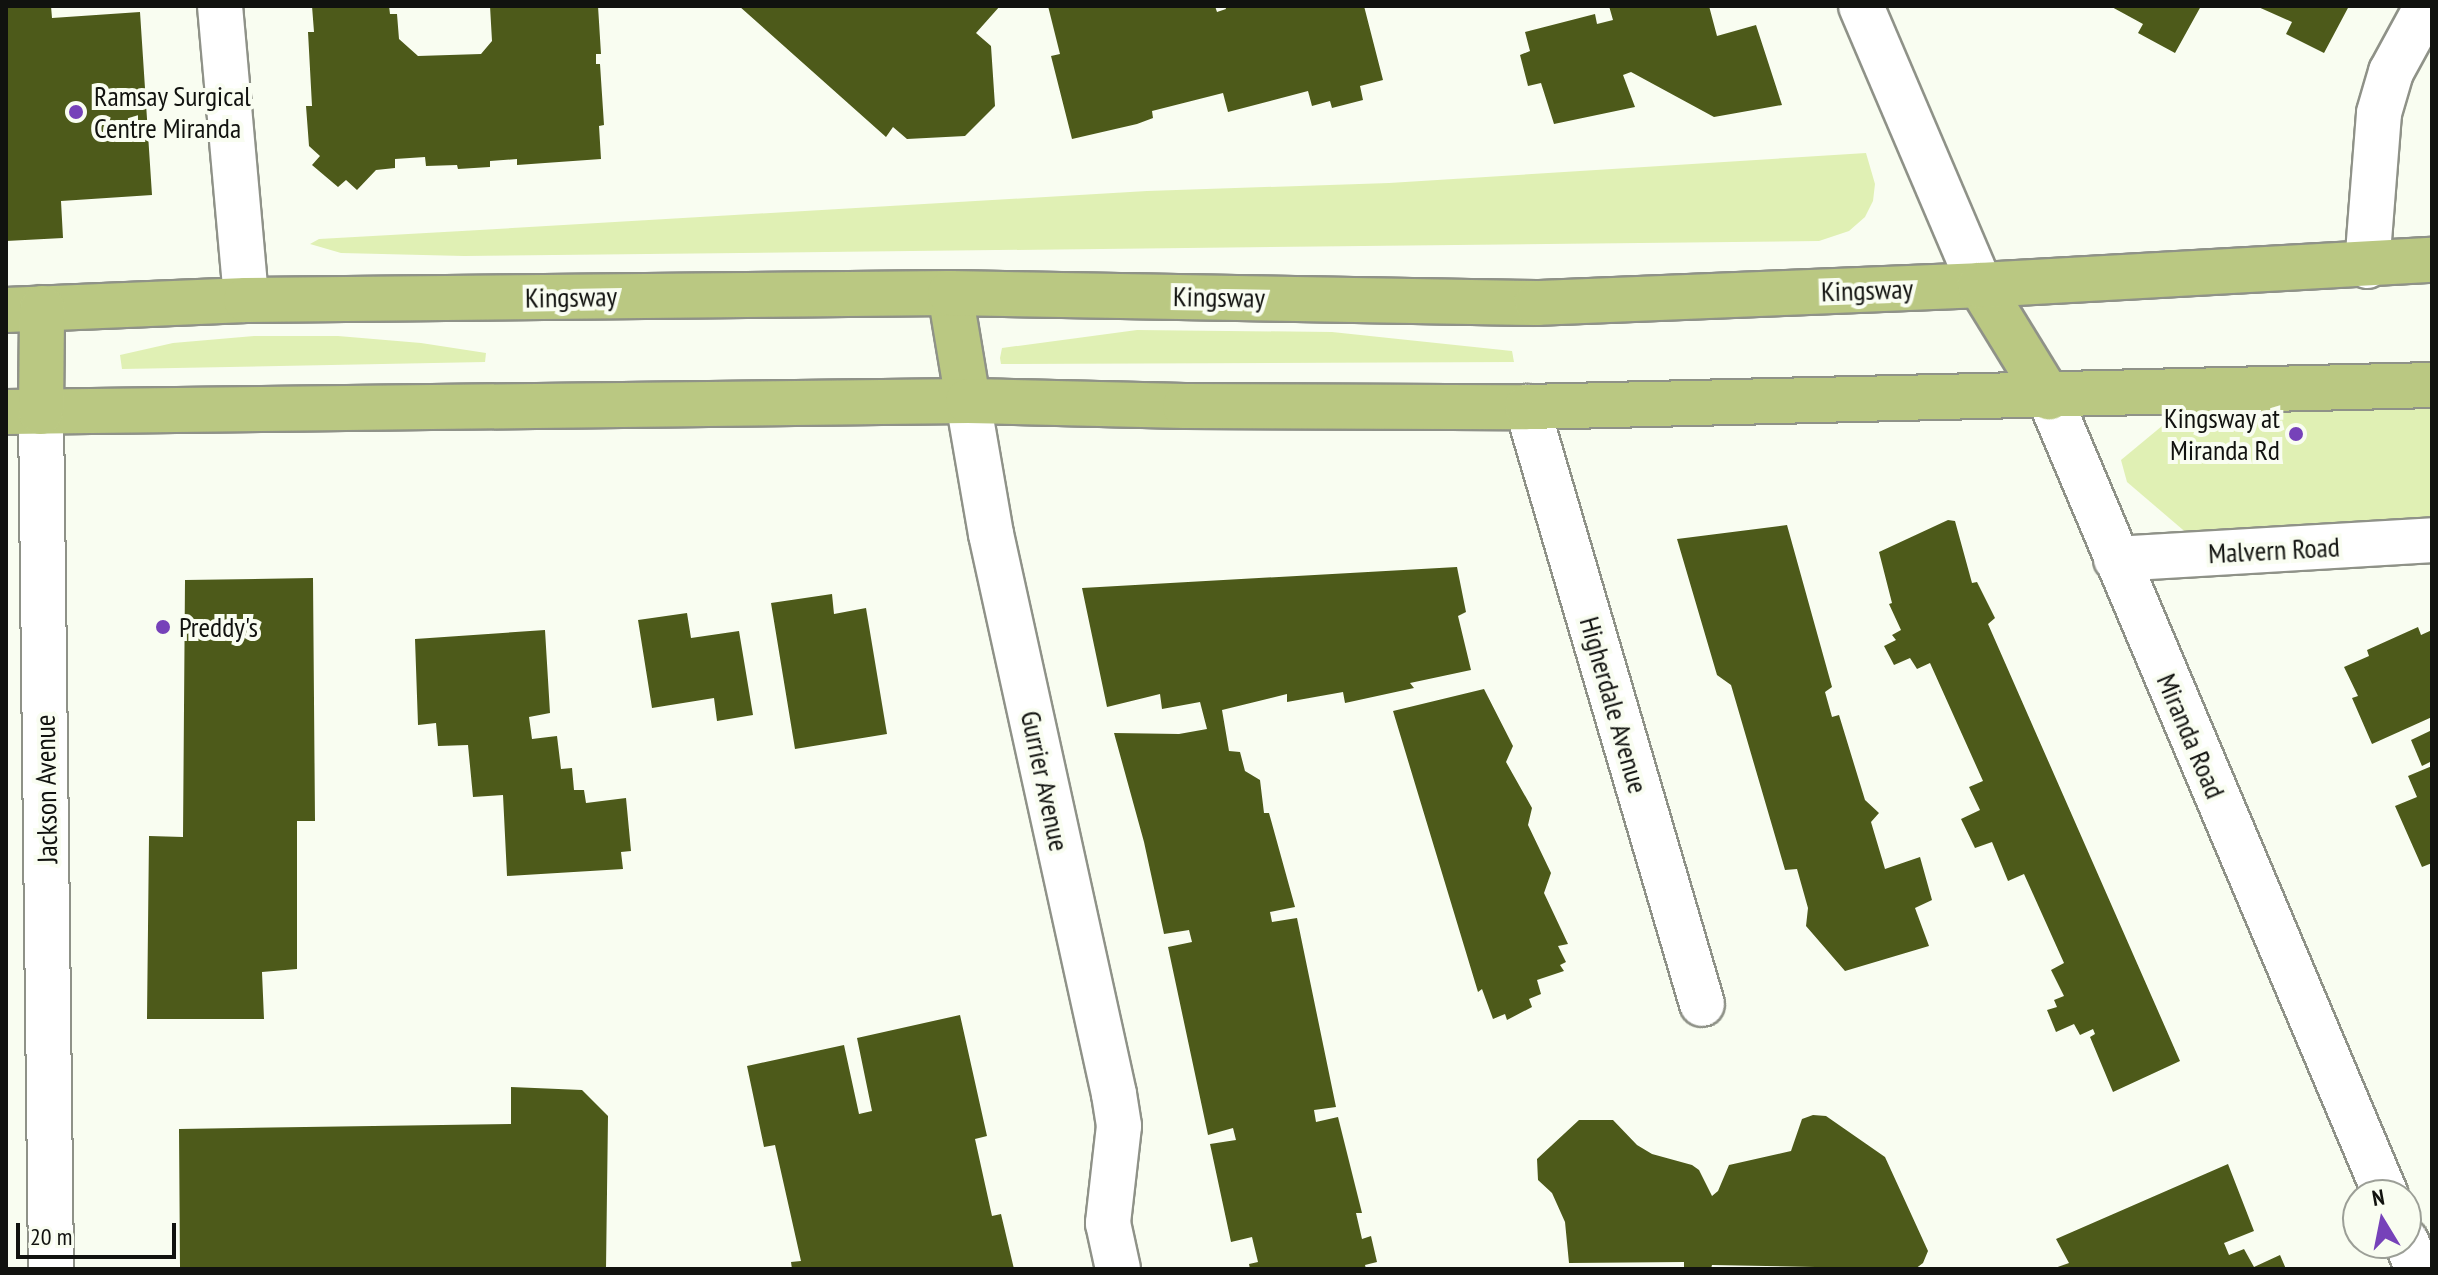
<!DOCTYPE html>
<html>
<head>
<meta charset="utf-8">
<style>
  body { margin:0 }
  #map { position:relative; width:2438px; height:1275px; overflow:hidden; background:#f9fdf1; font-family:"PT Sans Narrow",sans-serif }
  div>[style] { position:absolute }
  .green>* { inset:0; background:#e0f0b4 }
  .building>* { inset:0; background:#4d5a1a }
  .roads { filter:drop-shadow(2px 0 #8f9288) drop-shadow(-2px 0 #8f9288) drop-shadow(0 2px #8f9288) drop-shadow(0 -2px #8f9288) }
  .street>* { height:44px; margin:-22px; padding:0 22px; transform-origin:22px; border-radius:22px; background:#fff }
  .secondary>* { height:44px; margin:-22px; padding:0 22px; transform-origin:22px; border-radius:22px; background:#fff }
  .primary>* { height:44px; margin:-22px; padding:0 22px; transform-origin:22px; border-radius:22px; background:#bac882 }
  .dots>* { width:22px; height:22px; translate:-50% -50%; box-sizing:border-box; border:4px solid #f9fdf1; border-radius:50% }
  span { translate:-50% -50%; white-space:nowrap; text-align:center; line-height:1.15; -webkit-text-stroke:8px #f9fdf1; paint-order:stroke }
  .poi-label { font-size:28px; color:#11120f }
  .left { translate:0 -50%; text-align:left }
  .right { translate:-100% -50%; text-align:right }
  .street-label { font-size:28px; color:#11120f }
  .frame { position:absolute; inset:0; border:8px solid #11120f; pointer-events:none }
  .north { position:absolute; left:2342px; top:1179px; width:80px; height:80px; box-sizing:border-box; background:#f9fdf1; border:2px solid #9c9f97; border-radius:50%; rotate:350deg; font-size:22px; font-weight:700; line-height:32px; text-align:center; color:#11120f }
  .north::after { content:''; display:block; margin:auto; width:28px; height:36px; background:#7642b9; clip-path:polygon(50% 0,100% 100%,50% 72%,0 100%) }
  .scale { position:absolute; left:16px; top:1223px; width:160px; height:36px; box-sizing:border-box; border:4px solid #11120f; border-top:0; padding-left:10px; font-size:24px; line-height:28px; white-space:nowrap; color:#11120f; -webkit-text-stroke:6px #f9fdf1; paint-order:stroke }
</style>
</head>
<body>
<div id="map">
  <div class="green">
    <div style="clip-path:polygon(1866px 153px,1875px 184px,1873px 201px,1865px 217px,1849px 231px,1819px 241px,464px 256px,341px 253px,310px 244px,319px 239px,462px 231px,1147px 191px,1389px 183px)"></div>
    <div style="clip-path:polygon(1137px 330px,1332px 332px,1512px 351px,1514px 362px,1001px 364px,1000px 358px,1002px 348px)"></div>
    <div style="clip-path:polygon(254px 336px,338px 336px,421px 343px,486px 353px,485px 362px,122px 369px,120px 355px,173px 343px)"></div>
    <div style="clip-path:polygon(2432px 385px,2432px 540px,2210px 553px,2127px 482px,2121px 460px,2203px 392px)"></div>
  </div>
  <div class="building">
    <div style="clip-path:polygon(6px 6px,51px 6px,52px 18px,140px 12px,152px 195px,61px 201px,63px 238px,6px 241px)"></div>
    <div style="clip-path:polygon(312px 6px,389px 6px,390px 14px,397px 14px,399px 39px,418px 56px,481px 54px,492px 41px,490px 6px,598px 6px,601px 54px,596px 54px,596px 64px,600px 64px,604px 125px,599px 126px,601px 159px,517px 165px,517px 159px,490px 161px,490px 167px,458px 169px,457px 165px,426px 166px,425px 157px,395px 159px,395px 168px,376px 170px,357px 190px,346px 180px,338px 187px,312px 165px,320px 156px,309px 146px,306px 106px,312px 106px,308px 32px,314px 32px)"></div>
    <div style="clip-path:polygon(739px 6px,1000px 6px,976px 33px,991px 46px,995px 106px,965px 136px,907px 139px,893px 127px,886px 137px)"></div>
    <div style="clip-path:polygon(1048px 6px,1215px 6px,1217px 12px,1226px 9px,1225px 6px,1364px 6px,1383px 80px,1360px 86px,1363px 100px,1332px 108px,1330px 101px,1312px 106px,1308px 91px,1228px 112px,1223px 93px,1152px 111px,1153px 118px,1137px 124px,1072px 139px,1051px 56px,1060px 54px)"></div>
    <div style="clip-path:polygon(1609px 6px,1709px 6px,1717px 36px,1756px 25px,1782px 105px,1714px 117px,1631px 72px,1623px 75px,1635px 107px,1554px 124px,1541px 83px,1528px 86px,1520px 55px,1530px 51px,1525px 32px,1595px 14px,1597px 24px,1613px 20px)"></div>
    <div style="clip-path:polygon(2110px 6px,2201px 6px,2175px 53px,2138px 33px,2143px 24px)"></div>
    <div style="clip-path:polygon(2256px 6px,2349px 6px,2324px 53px,2286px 34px,2292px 22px)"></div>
    <div style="clip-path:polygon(1948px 520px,1955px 521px,1972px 583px,1977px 582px,1995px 618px,1988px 624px,2180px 1061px,2113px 1092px,2090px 1037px,2095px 1034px,2093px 1029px,2080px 1035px,2074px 1024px,2056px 1032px,2047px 1010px,2057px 1007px,2054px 1000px,2064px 996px,2051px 970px,2064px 963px,2024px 874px,2008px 881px,1992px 842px,1975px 848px,1961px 819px,1980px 810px,1969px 787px,1983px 781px,1930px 663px,1917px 669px,1910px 658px,1894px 665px,1884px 646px,1896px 640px,1892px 635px,1901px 630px,1889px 604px,1892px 603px,1879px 552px)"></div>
    <div style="clip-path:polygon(1787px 525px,1832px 687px,1825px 692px,1832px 717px,1839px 715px,1865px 800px,1879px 813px,1871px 822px,1885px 869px,1920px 857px,1932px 900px,1915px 908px,1929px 946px,1845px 971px,1806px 926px,1808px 908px,1797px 869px,1785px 870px,1731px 685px,1717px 675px,1677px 539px)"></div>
    <div style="clip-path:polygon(1457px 567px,1466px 612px,1458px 616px,1471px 670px,1410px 683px,1414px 688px,1345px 703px,1343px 692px,1287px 702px,1287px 694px,1222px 710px,1229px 751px,1240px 752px,1245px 771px,1260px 780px,1264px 813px,1269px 813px,1295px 907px,1270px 912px,1272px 922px,1297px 918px,1336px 1107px,1314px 1110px,1316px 1122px,1338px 1117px,1362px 1213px,1356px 1213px,1362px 1239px,1371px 1236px,1377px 1262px,1365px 1265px,1366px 1269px,1250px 1269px,1249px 1264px,1258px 1262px,1252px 1237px,1231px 1242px,1210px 1144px,1236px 1140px,1233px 1128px,1208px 1135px,1168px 947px,1192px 942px,1189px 930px,1164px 934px,1144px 842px,1114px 733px,1179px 734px,1207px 729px,1200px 702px,1162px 709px,1160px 694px,1107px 707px,1082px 588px)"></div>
    <div style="clip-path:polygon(313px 578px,315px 821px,297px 821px,297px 969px,262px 972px,264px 1019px,147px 1019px,149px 836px,183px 837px,185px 580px)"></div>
    <div style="clip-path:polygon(832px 594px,834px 614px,866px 608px,887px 734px,795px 749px,771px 603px)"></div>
    <div style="clip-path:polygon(687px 613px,691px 638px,739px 631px,753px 715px,717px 721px,714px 698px,652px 708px,638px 620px)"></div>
    <div style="clip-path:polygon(2418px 627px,2421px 635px,2432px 630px,2432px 717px,2372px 744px,2352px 698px,2358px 696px,2344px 667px,2369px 656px,2367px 650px)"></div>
    <div style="clip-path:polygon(545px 630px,550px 713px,529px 717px,532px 739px,557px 736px,561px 769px,572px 768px,574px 790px,584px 790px,586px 803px,626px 798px,631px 851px,621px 852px,623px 869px,507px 876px,503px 795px,473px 797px,468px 745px,438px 746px,436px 723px,418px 725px,415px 639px)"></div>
    <div style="clip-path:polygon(1484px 689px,1513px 746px,1506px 762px,1532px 808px,1528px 825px,1551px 873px,1544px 893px,1568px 944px,1558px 946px,1566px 962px,1560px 965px,1564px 971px,1537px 980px,1541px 994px,1529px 999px,1532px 1007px,1507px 1020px,1505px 1014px,1493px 1019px,1482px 989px,1478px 992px,1393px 711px)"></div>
    <div style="clip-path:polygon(2432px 730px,2432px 761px,2422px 766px,2411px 740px)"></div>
    <div style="clip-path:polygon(2432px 766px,2432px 863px,2422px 867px,2395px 806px,2417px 797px,2408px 776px)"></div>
    <div style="clip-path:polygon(960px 1015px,987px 1136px,975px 1139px,992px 1216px,1001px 1214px,1014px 1269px,792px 1269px,791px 1262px,801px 1261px,775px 1145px,764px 1147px,747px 1066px,844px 1045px,859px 1114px,872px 1111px,857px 1038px)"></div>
    <div style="clip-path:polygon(511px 1087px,582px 1090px,608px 1116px,606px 1269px,180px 1269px,179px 1129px,511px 1124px)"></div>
    <div style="clip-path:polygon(1813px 1115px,1826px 1116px,1885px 1157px,1928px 1251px,1923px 1263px,1915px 1269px,1712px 1265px,1711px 1269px,1684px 1269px,1684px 1262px,1569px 1263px,1565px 1222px,1552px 1193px,1538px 1180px,1537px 1159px,1579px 1120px,1613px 1120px,1637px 1145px,1652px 1154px,1692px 1165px,1699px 1170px,1712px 1196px,1718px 1191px,1729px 1165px,1791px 1151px,1802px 1119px)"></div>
    <div style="clip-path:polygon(2228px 1164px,2254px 1231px,2224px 1243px,2229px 1255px,2244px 1249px,2254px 1267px,2280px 1255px,2286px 1269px,2052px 1269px,2069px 1263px,2056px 1239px)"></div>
  </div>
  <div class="roads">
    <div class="street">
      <div style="left:220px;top:6px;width:295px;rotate:84.9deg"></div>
      <div style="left:2367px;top:266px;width:153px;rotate:-85.5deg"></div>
      <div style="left:2379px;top:113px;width:43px;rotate:-73.7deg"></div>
      <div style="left:2391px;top:72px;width:75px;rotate:-61.4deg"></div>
      <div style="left:2049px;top:397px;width:866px;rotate:67.11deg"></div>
      <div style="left:968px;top:401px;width:135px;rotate:80.2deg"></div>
      <div style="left:991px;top:534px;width:573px;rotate:77.61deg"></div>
      <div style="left:1114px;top:1094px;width:32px;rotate:81deg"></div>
      <div style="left:1119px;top:1126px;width:98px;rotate:96.5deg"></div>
      <div style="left:1108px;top:1223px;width:47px;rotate:77.7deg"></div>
      <div style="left:1527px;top:407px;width:622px;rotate:73.66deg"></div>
      <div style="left:41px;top:412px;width:857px;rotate:89.33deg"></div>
      <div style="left:2116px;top:559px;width:317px;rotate:-3.4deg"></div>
      <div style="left:2406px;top:1241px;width:30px;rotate:67deg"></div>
    </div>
    <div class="secondary">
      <div style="left:1861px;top:6px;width:303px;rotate:66.9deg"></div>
    </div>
    <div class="primary">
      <div style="left:1980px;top:285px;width:132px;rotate:58.4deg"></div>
      <div style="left:950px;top:293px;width:109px;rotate:80.5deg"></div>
      <div style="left:6px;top:310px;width:240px;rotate:-2.4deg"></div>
      <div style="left:246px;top:300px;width:704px;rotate:-0.57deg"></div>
      <div style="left:950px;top:293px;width:587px;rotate:0.98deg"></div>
      <div style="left:1537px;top:303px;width:443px;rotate:-2.3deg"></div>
      <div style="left:1980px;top:285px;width:453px;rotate:-3.2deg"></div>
      <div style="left:6px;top:412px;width:962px;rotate:-0.66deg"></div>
      <div style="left:968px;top:401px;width:217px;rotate:1.3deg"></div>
      <div style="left:1185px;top:406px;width:342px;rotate:0.2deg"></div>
      <div style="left:1527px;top:407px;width:905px;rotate:-1.39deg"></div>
      <div style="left:41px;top:412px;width:104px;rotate:-89.4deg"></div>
    </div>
  </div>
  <div class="dots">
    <div style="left:76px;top:112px;background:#7642b9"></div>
    <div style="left:2296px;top:434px;background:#7642b9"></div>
    <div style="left:163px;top:627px;background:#7642b9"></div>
  </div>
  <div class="poi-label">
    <span class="left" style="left:94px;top:112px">Ramsay Surgical<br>Centre Miranda</span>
    <span class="right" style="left:2280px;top:434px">Kingsway at<br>Miranda Rd</span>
    <span class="left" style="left:179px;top:627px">Preddy's</span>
  </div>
  <div class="street-label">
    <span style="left:1867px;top:290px;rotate:-2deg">Kingsway</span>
    <span style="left:571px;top:297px;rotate:-1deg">Kingsway</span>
    <span style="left:1219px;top:297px;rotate:1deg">Kingsway</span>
    <span style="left:2274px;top:550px;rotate:-3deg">Malvern Road</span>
    <span style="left:1614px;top:705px;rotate:74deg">Higherdale Avenue</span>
    <span style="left:2191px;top:736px;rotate:67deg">Miranda Road</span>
    <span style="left:1045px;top:781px;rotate:78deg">Gurrier Avenue</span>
    <span style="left:46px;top:789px;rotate:-91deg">Jackson Avenue</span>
  </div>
  <div class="frame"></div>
  <div class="north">N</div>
  <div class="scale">20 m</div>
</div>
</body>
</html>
